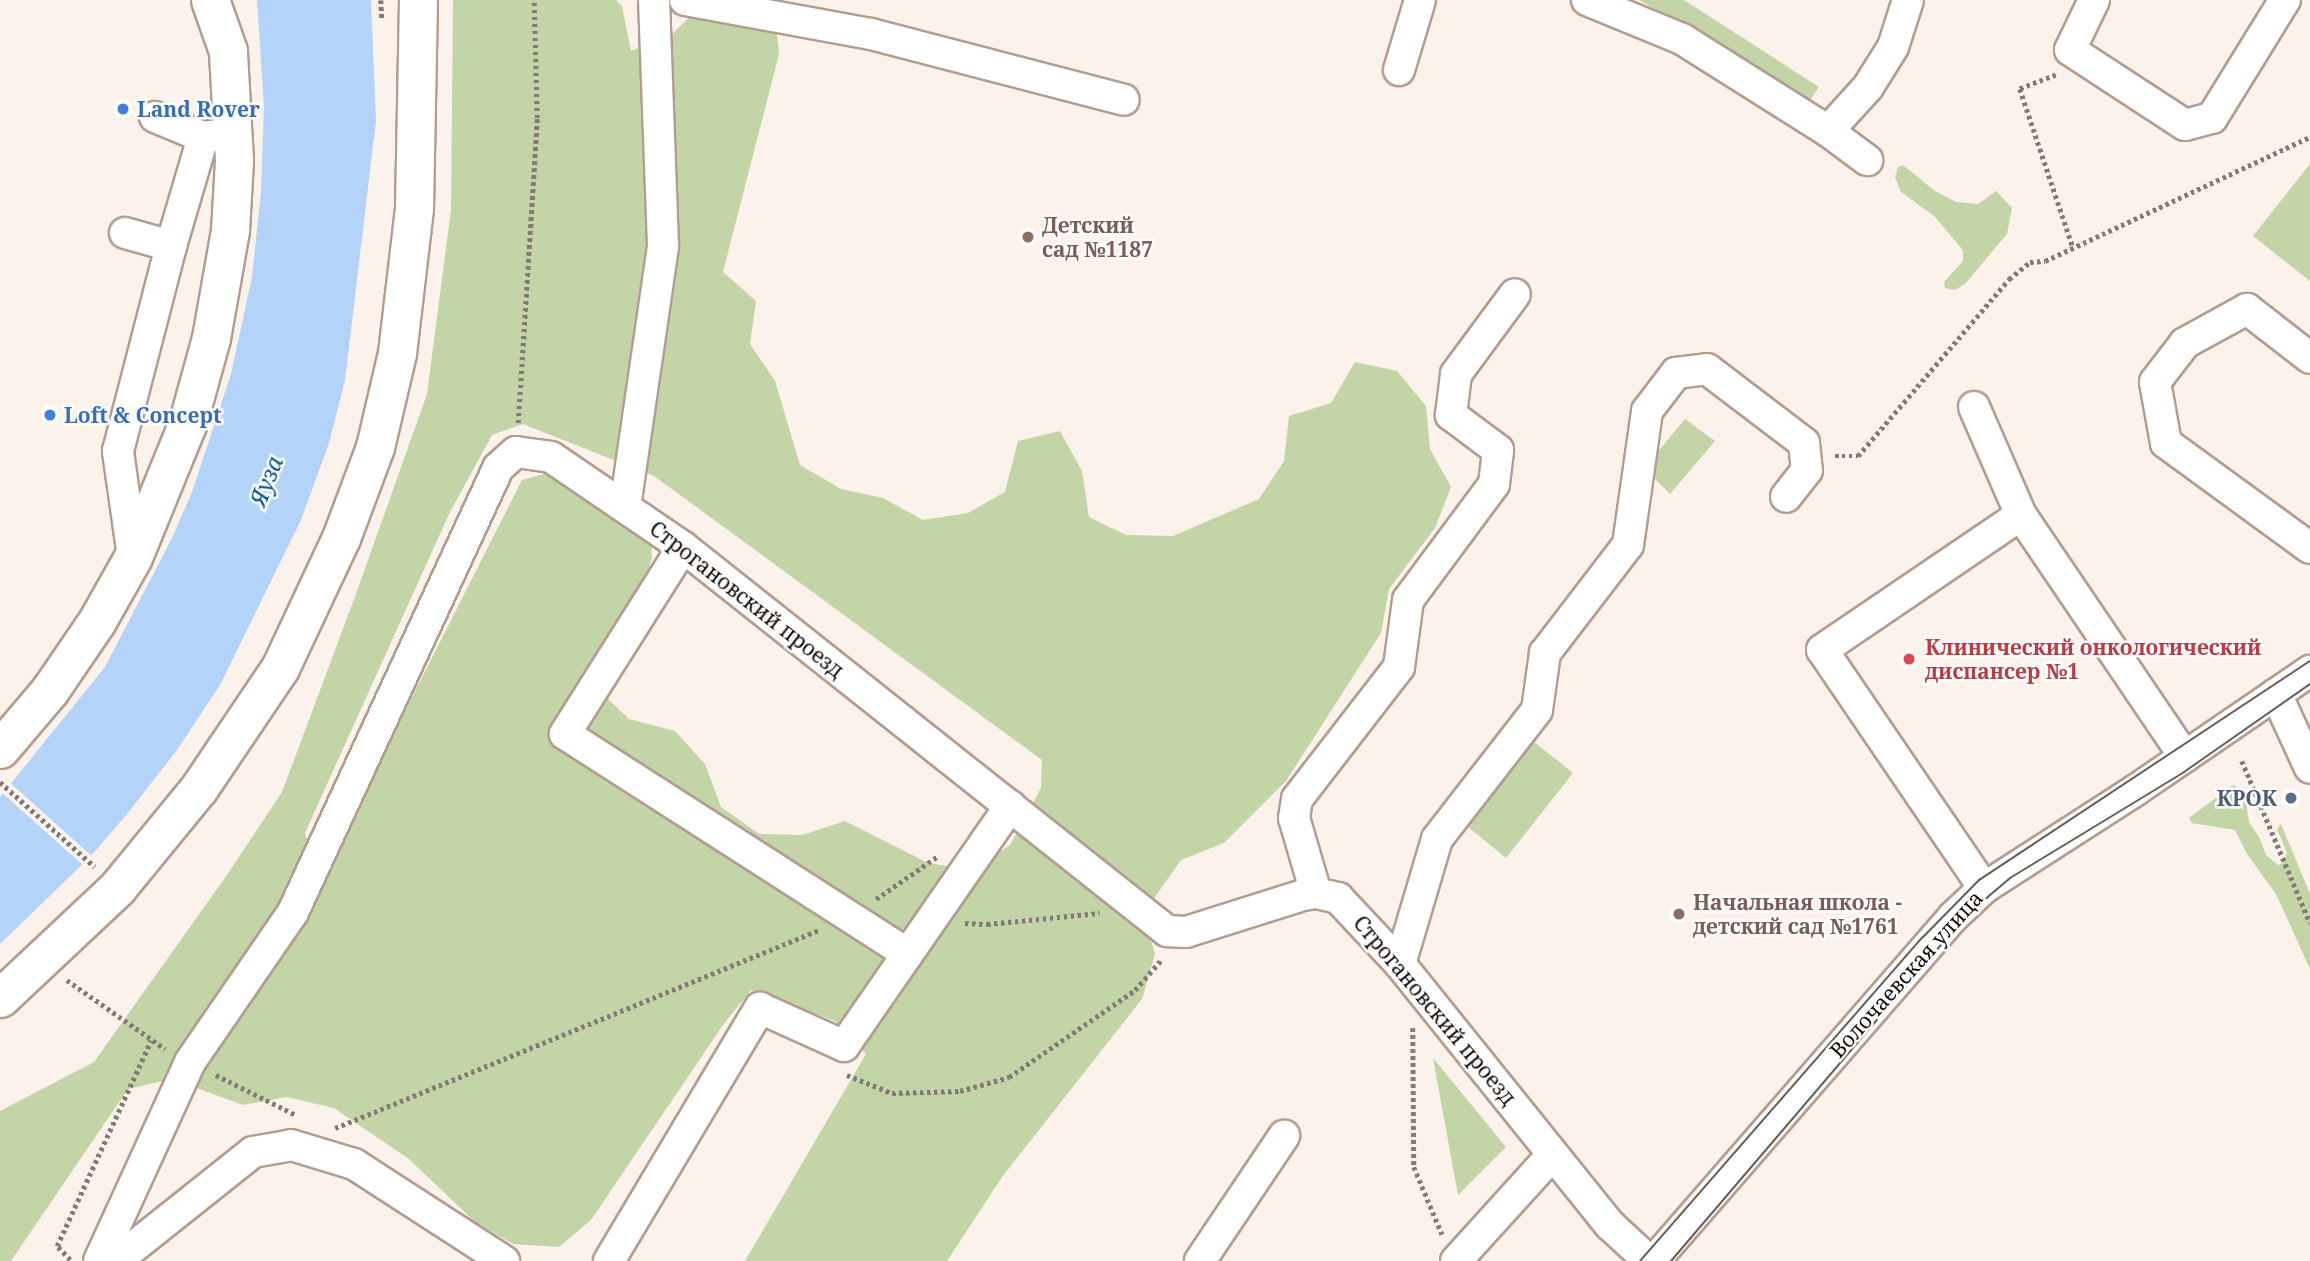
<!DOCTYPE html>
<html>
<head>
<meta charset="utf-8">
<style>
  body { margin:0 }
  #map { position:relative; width:2310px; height:1261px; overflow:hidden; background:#fbf2ec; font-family:"Noto Serif",serif }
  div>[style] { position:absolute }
  .green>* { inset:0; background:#c3d4a6 }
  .water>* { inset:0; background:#b3d3f9 }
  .pier>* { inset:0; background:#fbf2ec }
  .path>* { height:4.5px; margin-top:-2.25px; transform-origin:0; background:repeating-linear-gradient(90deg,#827a74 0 3.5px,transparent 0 7px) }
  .roads { filter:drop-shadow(2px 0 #b39d8f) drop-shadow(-2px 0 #b39d8f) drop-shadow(0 2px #b39d8f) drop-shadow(0 -2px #b39d8f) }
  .minor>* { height:30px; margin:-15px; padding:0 15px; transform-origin:15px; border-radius:15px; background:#fff }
  .major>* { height:37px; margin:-18.5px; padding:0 18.5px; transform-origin:18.5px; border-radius:18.5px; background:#fff }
  .tram>* { height:2px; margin:-1px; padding:0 1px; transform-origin:1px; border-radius:1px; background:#645c56 }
  .dots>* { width:19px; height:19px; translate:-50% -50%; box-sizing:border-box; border:4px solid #fff; border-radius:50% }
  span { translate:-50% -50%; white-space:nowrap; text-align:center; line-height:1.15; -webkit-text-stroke:5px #fff; paint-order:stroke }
  .shop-label { font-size:21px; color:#366cbe; font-weight:700 }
  .left { translate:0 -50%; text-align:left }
  .education-label { font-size:21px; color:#785e54; font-weight:700 }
  .street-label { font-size:21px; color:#140c07 }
  .health-label { font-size:21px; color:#be3a42; font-weight:700 }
  .service-label { font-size:21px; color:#4e5e75; font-weight:700 }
  .right { translate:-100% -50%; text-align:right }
  .water-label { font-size:23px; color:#005199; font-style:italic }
</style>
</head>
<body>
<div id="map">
  <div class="green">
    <div style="clip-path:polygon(evenodd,453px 0,616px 0,622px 6px,631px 51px,671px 35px,703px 4px,776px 24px,779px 54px,723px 272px,756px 301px,750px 344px,775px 381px,800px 465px,841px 489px,883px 498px,923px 520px,968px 513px,1005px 492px,1018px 441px,1060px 431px,1082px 471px,1089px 517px,1126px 535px,1173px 536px,1259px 499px,1284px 461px,1289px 416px,1331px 403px,1355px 362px,1397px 371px,1426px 406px,1430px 449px,1451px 487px,1435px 528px,1389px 589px,1381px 633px,1286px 781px,1224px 843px,1181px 860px,1143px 914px,1155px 954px,1142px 999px,1002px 1177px,947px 1261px,745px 1261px,866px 1054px,835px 1021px,751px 990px,723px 1025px,591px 1220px,559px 1247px,513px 1244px,475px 1222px,409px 1159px,334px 1108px,287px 1097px,243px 1105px,172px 1079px,128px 1089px,11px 1261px,0 1261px,0 1111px,94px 1062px,227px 875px,282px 792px,356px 594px,427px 394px,451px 210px,453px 0,523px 424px,654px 476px,1042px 760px,1041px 788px,1010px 845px,972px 870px,928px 863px,845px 821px,802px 835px,759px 834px,721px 807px,705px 764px,675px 731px,629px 719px,589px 681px,640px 596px,652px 558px,650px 515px,585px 463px,522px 480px,332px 855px,309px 848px,305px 833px,449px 514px,492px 435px,523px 424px)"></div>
    <div style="clip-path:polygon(1639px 0,1684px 0,1819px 87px,1807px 105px,1683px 25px)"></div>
    <div style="clip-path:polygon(2310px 164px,2310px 281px,2253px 236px)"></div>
    <div style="clip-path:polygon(1903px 165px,1935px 191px,1956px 202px,1978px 204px,1996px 191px,2012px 208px,2007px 234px,1965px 284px,1955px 290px,1945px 288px,1944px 282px,1963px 261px,1963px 250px,1934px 216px,1901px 192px,1895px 177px,1898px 167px)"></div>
    <div style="clip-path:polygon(1685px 419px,1715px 441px,1670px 494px,1644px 468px)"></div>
    <div style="clip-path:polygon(1534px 742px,1573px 773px,1506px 858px,1467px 826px)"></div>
    <div style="clip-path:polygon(2233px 785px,2244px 791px,2249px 822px,2259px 837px,2266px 855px,2278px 865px,2284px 862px,2287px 853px,2277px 829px,2281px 824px,2310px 894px,2310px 969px,2276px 894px,2247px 854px,2235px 830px,2192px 823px,2189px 818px)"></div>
    <div style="clip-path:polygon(1433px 1058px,1506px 1147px,1458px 1195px)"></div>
  </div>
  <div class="water">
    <div style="clip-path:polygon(257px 0,371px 0,376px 121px,345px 380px,329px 443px,301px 520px,220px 685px,177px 750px,128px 813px,90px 857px,0 944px,0 797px,105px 667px,172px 538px,192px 492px,231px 374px,252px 277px,261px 192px,264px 107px)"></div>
  </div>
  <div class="pier">
    <div style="clip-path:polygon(8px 781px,94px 858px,85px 867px,0 791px)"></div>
  </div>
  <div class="path">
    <div style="left:381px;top:0;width:20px;rotate:87deg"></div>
    <div style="left:2056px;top:75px;width:39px;rotate:159deg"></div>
    <div style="left:2020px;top:89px;width:167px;rotate:71.5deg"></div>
    <div style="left:518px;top:423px;width:306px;rotate:-86.4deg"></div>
    <div style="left:537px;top:118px;width:118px;rotate:-91.5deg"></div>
    <div style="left:1835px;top:456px;width:23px"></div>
    <div style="left:1858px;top:456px;width:233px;rotate:-49.5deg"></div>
    <div style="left:2009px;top:279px;width:27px;rotate:-39deg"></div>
    <div style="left:2030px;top:262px;width:15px;rotate:-4deg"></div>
    <div style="left:2045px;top:261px;width:293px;rotate:-25.1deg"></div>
    <div style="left:2242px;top:761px;width:176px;rotate:67.2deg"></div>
    <div style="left:0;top:782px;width:127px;rotate:41.8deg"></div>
    <div style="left:876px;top:899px;width:75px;rotate:-34.7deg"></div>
    <div style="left:965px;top:923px;width:22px;rotate:3deg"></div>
    <div style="left:987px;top:924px;width:113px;rotate:-5.6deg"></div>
    <div style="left:67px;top:980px;width:120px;rotate:35.1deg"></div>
    <div style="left:1413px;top:1028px;width:139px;rotate:89.6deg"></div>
    <div style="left:1414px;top:1167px;width:73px;rotate:67.3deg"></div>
    <div style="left:216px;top:1075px;width:89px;rotate:26.6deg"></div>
    <div style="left:847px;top:1075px;width:48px;rotate:21.8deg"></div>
    <div style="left:892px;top:1093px;width:68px;rotate:-1.7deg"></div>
    <div style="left:960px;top:1091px;width:51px;rotate:-15.9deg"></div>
    <div style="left:1009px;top:1077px;width:153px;rotate:-34.6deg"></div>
    <div style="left:1135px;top:990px;width:41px;rotate:-48.9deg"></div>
    <div style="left:335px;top:1128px;width:523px;rotate:-22.25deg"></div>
    <div style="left:70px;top:1260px;width:19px;rotate:-133deg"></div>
    <div style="left:57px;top:1246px;width:226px;rotate:-65.4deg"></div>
  </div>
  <div class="roads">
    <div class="minor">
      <div style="left:685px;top:0;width:189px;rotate:10.4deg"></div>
      <div style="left:871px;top:34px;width:261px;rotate:14.6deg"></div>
      <div style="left:1587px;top:0;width:103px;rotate:22.3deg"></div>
      <div style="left:1682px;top:39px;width:173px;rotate:32.2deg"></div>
      <div style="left:1828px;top:131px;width:49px;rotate:36.6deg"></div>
      <div style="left:2094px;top:0;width:55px;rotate:115.6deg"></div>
      <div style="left:2070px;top:50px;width:137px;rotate:33.1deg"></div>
      <div style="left:2185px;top:125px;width:28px;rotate:-15deg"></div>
      <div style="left:2212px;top:118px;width:139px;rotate:-58.3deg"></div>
      <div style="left:1399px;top:70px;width:73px;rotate:-73.3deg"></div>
      <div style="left:155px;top:117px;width:52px;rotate:22.6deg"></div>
      <div style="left:1828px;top:131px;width:59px;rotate:-47.7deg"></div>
      <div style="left:1868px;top:87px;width:47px;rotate:-58deg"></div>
      <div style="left:1893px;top:47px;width:49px;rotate:-72.3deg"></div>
      <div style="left:125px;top:233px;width:48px;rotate:15.8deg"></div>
      <div style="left:2310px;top:358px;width:80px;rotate:-142.1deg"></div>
      <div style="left:2247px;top:309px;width:71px;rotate:151.3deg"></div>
      <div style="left:2185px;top:343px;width:49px;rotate:127.6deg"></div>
      <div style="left:2155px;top:382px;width:62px;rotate:79.8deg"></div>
      <div style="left:2166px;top:443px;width:178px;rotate:36.1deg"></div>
      <div style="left:1974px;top:407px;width:118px;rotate:66.5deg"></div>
      <div style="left:2021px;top:515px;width:292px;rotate:55.9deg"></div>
      <div style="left:625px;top:507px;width:265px;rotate:-81.7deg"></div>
      <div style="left:663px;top:245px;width:245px;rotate:-92.1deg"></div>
      <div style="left:683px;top:547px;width:221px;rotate:122.3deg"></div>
      <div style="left:565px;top:734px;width:407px;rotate:32.7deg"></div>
      <div style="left:133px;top:557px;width:107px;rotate:-98.1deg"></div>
      <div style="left:118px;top:451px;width:212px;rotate:-75.5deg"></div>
      <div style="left:171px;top:246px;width:114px;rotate:-73.6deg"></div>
      <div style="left:203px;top:137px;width:32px;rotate:-7deg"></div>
      <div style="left:2276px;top:694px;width:81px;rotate:65.3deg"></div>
      <div style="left:1984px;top:888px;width:288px;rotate:-124.2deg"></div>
      <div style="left:1822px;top:650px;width:240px;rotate:-34.2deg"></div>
      <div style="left:1316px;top:893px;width:78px;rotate:-106.3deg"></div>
      <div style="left:1294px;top:818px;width:19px;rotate:-81deg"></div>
      <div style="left:1297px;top:799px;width:167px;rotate:-52.3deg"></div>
      <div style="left:1399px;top:667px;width:68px;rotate:-82.3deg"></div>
      <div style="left:1408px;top:600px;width:144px;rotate:-53.4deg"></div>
      <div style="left:1494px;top:484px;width:34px;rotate:-83deg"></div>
      <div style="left:1498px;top:450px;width:59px;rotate:-143.3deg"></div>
      <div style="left:1451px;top:415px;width:41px;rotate:-83deg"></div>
      <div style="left:1456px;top:374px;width:99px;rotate:-53.6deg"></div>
      <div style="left:1400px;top:964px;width:130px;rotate:-73.5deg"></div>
      <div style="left:1437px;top:839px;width:163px;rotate:-52.2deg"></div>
      <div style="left:1537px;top:710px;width:58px;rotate:-82deg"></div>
      <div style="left:1545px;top:653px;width:136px;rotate:-52.5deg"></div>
      <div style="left:1628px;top:545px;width:135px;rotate:-81.9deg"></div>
      <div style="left:1647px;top:411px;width:48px;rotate:-52.7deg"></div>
      <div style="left:1676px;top:373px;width:31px;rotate:-7deg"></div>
      <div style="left:1707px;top:369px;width:122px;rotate:37.3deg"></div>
      <div style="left:1804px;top:443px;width:27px;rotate:84deg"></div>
      <div style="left:1807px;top:470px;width:34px;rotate:128deg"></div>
      <div style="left:99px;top:1261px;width:219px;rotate:-65.4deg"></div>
      <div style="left:190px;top:1062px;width:182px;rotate:-55.5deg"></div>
      <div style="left:293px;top:912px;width:489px;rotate:-65.2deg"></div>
      <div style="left:498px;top:468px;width:24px;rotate:-42deg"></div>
      <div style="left:516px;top:452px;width:35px;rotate:8deg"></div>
      <div style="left:551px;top:457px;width:160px;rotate:34.3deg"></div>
      <div style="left:683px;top:547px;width:618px;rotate:38.43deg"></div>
      <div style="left:1167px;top:931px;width:19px;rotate:3deg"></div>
      <div style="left:1186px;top:932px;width:123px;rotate:-17.5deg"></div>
      <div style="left:1303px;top:895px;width:13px;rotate:-9deg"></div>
      <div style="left:1316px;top:893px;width:23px;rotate:13deg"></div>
      <div style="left:1338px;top:898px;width:91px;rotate:46.8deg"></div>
      <div style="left:1400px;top:964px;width:335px;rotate:51.2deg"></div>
      <div style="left:1610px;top:1225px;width:53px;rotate:42.7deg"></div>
      <div style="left:116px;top:1261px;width:175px;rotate:-38.5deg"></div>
      <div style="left:253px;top:1152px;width:39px;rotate:-10deg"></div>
      <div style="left:291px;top:1145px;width:66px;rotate:16.8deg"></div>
      <div style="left:354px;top:1164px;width:179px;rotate:32.9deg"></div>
      <div style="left:609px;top:1261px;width:295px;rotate:-59.2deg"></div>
      <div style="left:760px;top:1008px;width:92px;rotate:24.3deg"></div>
      <div style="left:844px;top:1046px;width:292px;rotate:-55.3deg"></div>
      <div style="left:1200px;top:1261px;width:151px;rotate:-56.1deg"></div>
      <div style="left:1456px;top:1261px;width:144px;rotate:-47.8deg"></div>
      <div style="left:1654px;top:1261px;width:456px;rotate:-49deg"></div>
      <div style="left:1953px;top:917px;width:42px;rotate:-43.1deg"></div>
      <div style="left:1984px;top:888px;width:181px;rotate:-32.8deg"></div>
      <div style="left:2136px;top:790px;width:211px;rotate:-34.4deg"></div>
    </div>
    <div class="major">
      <div style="left:0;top:749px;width:77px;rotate:-49.7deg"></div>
      <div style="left:50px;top:690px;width:83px;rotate:-55.7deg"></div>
      <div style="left:97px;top:621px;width:73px;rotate:-60.6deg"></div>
      <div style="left:133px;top:557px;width:143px;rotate:-67.8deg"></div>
      <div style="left:187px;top:425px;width:90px;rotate:-74.6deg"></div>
      <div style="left:211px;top:338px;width:110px;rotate:-80deg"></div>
      <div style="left:230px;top:230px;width:70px;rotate:-86.7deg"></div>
      <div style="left:234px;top:160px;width:109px;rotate:-93.2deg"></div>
      <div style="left:228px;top:51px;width:54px;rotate:-109.4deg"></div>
      <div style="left:0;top:998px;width:162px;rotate:-43.2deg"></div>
      <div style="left:118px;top:887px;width:128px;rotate:-50.7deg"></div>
      <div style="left:199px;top:788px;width:145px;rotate:-56deg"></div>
      <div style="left:280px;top:668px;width:144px;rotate:-64.9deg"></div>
      <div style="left:341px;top:538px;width:97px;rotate:-69.5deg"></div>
      <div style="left:375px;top:447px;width:97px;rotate:-76.8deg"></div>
      <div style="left:397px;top:353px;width:146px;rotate:-83.3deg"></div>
      <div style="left:414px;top:208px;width:208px;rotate:-88.9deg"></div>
    </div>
  </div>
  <div class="tram">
    <div style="left:1640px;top:1261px;width:430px;rotate:-48.9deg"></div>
    <div style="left:1923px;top:937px;width:80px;rotate:-45.5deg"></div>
    <div style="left:1979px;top:880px;width:397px;rotate:-33.5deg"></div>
    <div style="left:1671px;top:1261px;width:445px;rotate:-49.5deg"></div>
    <div style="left:1960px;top:923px;width:41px;rotate:-43deg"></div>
    <div style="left:1990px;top:895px;width:26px;rotate:-40deg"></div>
    <div style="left:2010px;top:878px;width:204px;rotate:-31.3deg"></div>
    <div style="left:2184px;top:772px;width:154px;rotate:-34.9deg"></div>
  </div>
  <div class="dots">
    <div style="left:123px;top:109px;background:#3f7fe0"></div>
    <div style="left:1028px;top:237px;background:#8d6e63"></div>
    <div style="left:50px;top:415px;background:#3f7fe0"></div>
    <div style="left:1909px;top:659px;background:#e0444e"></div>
    <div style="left:2291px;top:798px;background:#5c6f8a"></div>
    <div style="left:1679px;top:914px;background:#8d6e63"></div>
  </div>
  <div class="shop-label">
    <span class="left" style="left:137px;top:109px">Land Rover</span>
    <span class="left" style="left:64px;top:415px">Loft &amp; Concept</span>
  </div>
  <div class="education-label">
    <span class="left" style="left:1042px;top:237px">Детский<br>сад №1187</span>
    <span class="left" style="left:1693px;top:914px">Начальная школа -<br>детский сад №1761</span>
  </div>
  <div class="street-label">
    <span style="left:747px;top:599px;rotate:38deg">Строгановский проезд</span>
    <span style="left:1906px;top:974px;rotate:-48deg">Волочаевская улица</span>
    <span style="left:1435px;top:1010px;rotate:50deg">Строгановский проезд</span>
  </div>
  <div class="health-label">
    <span class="left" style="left:1925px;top:659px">Клинический онкологический<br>диспансер №1</span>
  </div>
  <div class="service-label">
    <span class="right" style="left:2277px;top:798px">КРОК</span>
  </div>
  <div class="water-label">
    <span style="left:266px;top:481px;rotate:-68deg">Яуза</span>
  </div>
</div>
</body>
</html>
